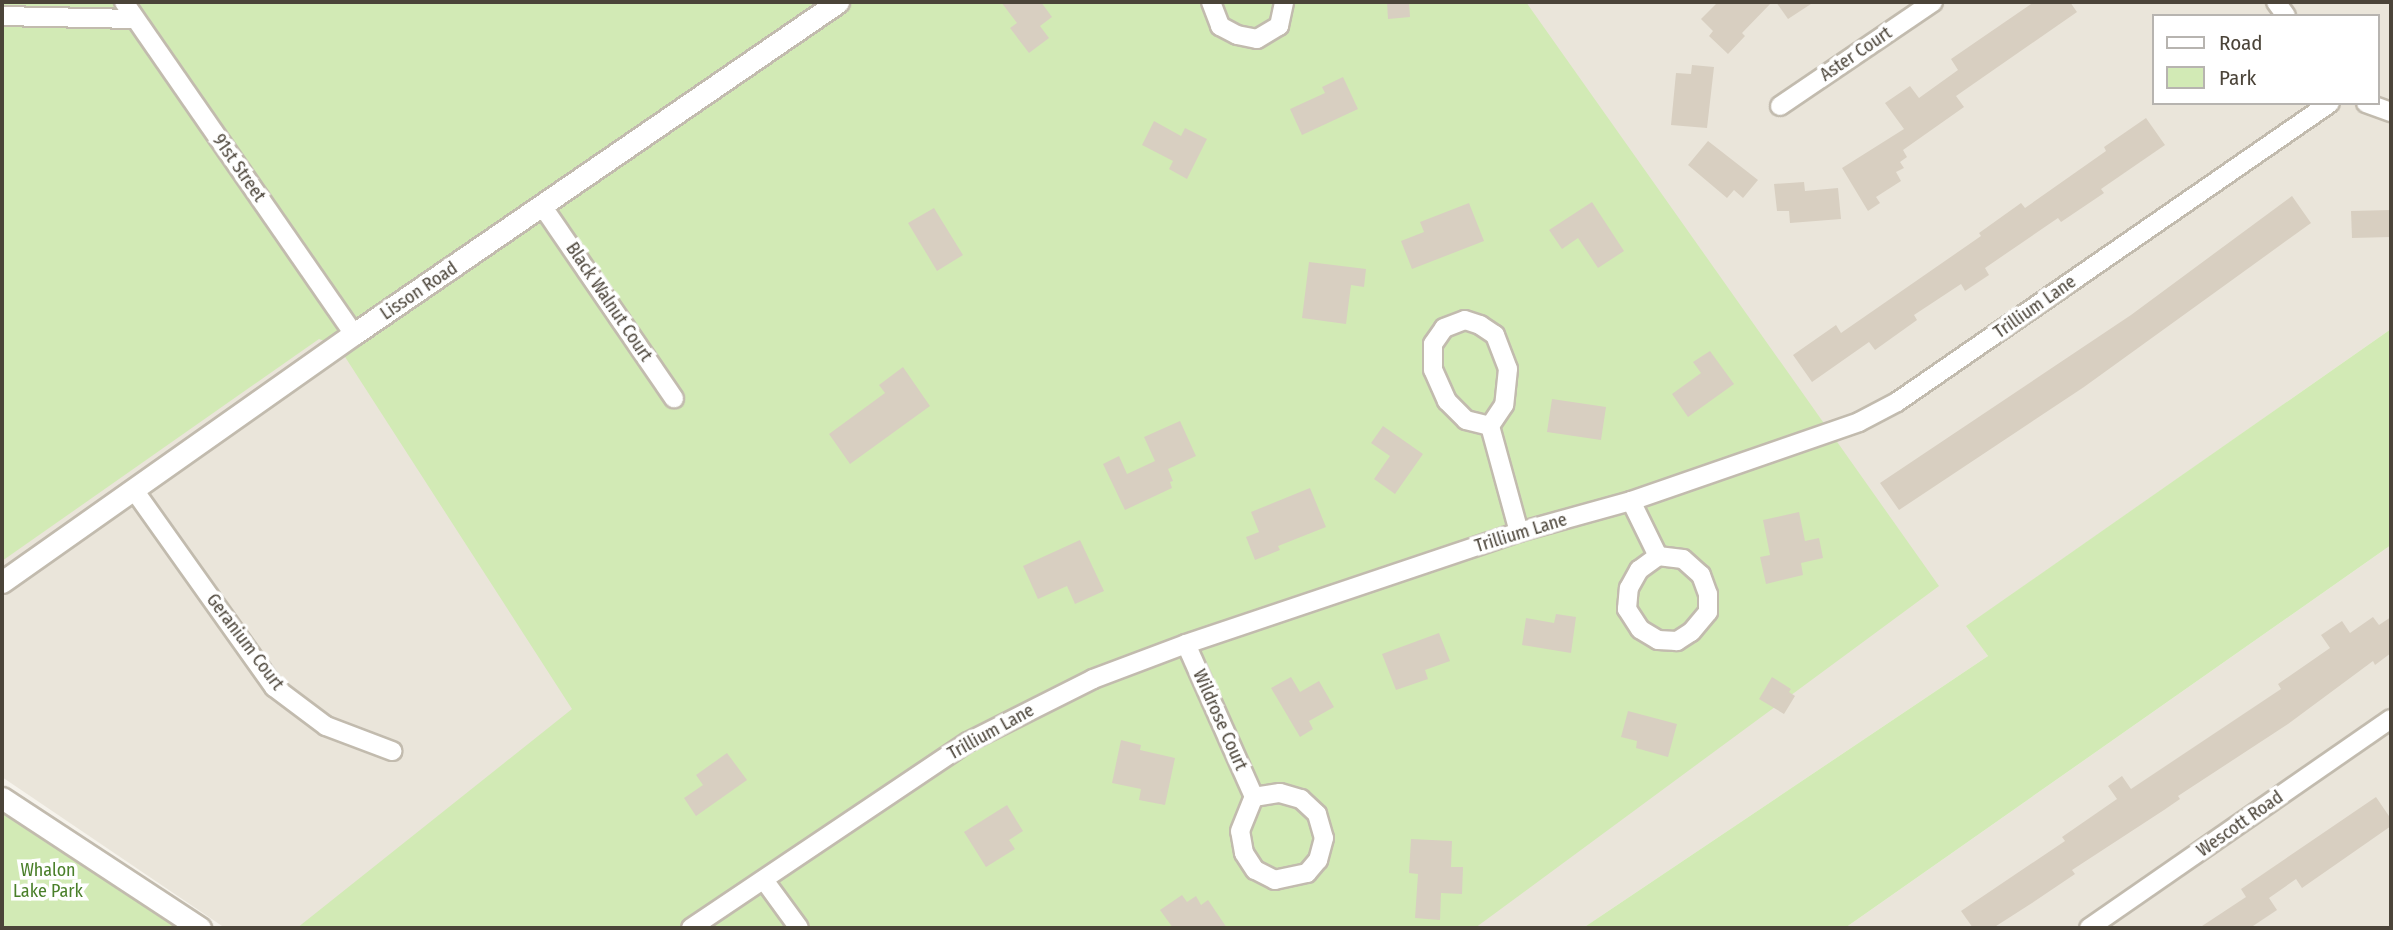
<!DOCTYPE html>
<html>
<head>
<meta charset="utf-8">
<style>
  body { margin:0 }
  #map { position:relative; width:2393px; height:930px; overflow:hidden; background:#f6f3ec; font-family:"Fira Sans Condensed",sans-serif }
  div>[style] { position:absolute }
  .residential>* { inset:0; background:#eae5da }
  .green>* { inset:0; background:#d2eab5 }
  .building>* { inset:0; background:#d8cfc1 }
  .roads { filter:drop-shadow(2px 0 #c2bbae) drop-shadow(-2px 0 #c2bbae) drop-shadow(0 2px #c2bbae) drop-shadow(0 -2px #c2bbae) }
  .minor>* { height:18px; margin:-9px; padding:0 9px; transform-origin:9px; border-radius:9px; background:#fff }
  .tertiary>* { height:21px; margin:-10.5px; padding:0 10.5px; transform-origin:10.5px; border-radius:10.5px; background:#fff }
  span { translate:-50% -50%; white-space:nowrap; text-align:center; line-height:1.15; -webkit-text-stroke:7px #fff; paint-order:stroke }
  .street-label { font-size:18px; color:#4b4439 }
  .park-label { font-size:18px; color:#4a7f2a }
  .frame { position:absolute; inset:0; border:4px solid #4b4439; pointer-events:none }
  .legend { position:absolute; left:2152px; top:14px; width:228px; height:91px; box-sizing:border-box; background:#fff; border:2px solid #b7b4b0; margin:0; padding:9px 12px; list-style:none; font-size:21px; color:#4b4439 }
  .legend li { display:flex; align-items:center; gap:14px; height:35px }
  .legend b { width:35px; border:2px solid #b7b4b0 }
</style>
</head>
<body>
<div id="map">
  <div class="residential">
    <div style="clip-path:polygon(evenodd,2px 2px,2391px 2px,2391px 329px,1967px 626px,1988px 656px,1583px 928px,225px 928px,2px 777px,2px 2px,2153px 16px,2377px 16px,2377px 103px,2153px 103px,2153px 16px)"></div>
    <div style="clip-path:polygon(2391px 545px,2391px 928px,1845px 928px)"></div>
  </div>
  <div class="green">
    <div style="clip-path:polygon(2px 2px,1526px 2px,1939px 586px,1475px 928px,297px 928px,572px 709px,338px 346px,319px 339px,2px 561px)"></div>
    <div style="clip-path:polygon(2391px 329px,2391px 545px,1845px 928px,1583px 928px,1988px 656px,1966px 626px)"></div>
    <div style="clip-path:polygon(2px 792px,200px 928px,2px 928px)"></div>
  </div>
  <div class="building">
    <div style="clip-path:polygon(1001px 2px,1041px 2px,1052px 17px,1040px 26px,1049px 38px,1029px 53px,1010px 28px,1017px 23px)"></div>
    <div style="clip-path:polygon(1387px 2px,1409px 2px,1410px 17px,1388px 19px)"></div>
    <div style="clip-path:polygon(1718px 2px,1772px 2px,1742px 33px,1745px 36px,1728px 54px,1709px 36px,1713px 31px,1701px 19px)"></div>
    <div style="clip-path:polygon(1776px 2px,1814px 2px,1788px 19px)"></div>
    <div style="clip-path:polygon(2034px 2px,2070px 2px,2077px 12px,1956px 96px,1964px 107px,1903px 150px,1907px 157px,1900px 162px,1904px 168px,1896px 172px,1901px 181px,1876px 197px,1880px 203px,1868px 211px,1842px 168px,1904px 129px,1885px 103px,1910px 86px,1919px 98px,1958px 70px,1951px 59px)"></div>
    <div style="clip-path:polygon(1692px 65px,1714px 67px,1707px 128px,1671px 125px,1676px 73px,1691px 74px)"></div>
    <div style="clip-path:polygon(1343px 77px,1358px 109px,1302px 135px,1290px 109px,1325px 93px,1322px 87px)"></div>
    <div style="clip-path:polygon(2146px 118px,2165px 145px,2101px 189px,2104px 193px,2061px 222px,2058px 218px,1985px 268px,1989px 275px,1965px 291px,1961px 284px,1914px 315px,1917px 320px,1875px 350px,1869px 342px,1812px 382px,1793px 355px,1836px 325px,1841px 333px,1981px 236px,1979px 233px,2021px 203px,2025px 208px,2106px 151px,2104px 147px)"></div>
    <div style="clip-path:polygon(1154px 121px,1181px 136px,1185px 128px,1207px 139px,1187px 179px,1169px 169px,1173px 161px,1142px 145px)"></div>
    <div style="clip-path:polygon(1708px 141px,1758px 180px,1743px 198px,1734px 190px,1727px 198px,1688px 165px)"></div>
    <div style="clip-path:polygon(1804px 182px,1805px 191px,1838px 188px,1841px 219px,1790px 223px,1789px 211px,1777px 211px,1774px 184px)"></div>
    <div style="clip-path:polygon(2292px 196px,2311px 223px,2084px 387px,1899px 510px,1880px 483px,2131px 315px)"></div>
    <div style="clip-path:polygon(1592px 202px,1624px 251px,1598px 268px,1578px 238px,1562px 249px,1549px 230px)"></div>
    <div style="clip-path:polygon(1469px 203px,1484px 241px,1412px 269px,1401px 241px,1424px 232px,1420px 222px)"></div>
    <div style="clip-path:polygon(934px 208px,963px 255px,937px 271px,908px 223px)"></div>
    <div style="clip-path:polygon(2391px 210px,2391px 237px,2352px 238px,2351px 211px)"></div>
    <div style="clip-path:polygon(1309px 262px,1366px 269px,1364px 287px,1351px 285px,1346px 324px,1302px 318px)"></div>
    <div style="clip-path:polygon(1710px 351px,1734px 384px,1688px 417px,1672px 394px,1701px 373px,1693px 362px)"></div>
    <div style="clip-path:polygon(903px 367px,930px 406px,850px 464px,829px 434px,885px 393px,879px 385px)"></div>
    <div style="clip-path:polygon(1552px 399px,1606px 407px,1601px 440px,1547px 432px)"></div>
    <div style="clip-path:polygon(1180px 421px,1196px 456px,1168px 469px,1173px 481px,1170px 482px,1172px 488px,1125px 510px,1103px 464px,1119px 456px,1127px 474px,1155px 461px,1144px 437px)"></div>
    <div style="clip-path:polygon(1383px 426px,1423px 454px,1395px 494px,1374px 479px,1390px 456px,1371px 443px)"></div>
    <div style="clip-path:polygon(1310px 488px,1326px 527px,1278px 546px,1280px 550px,1255px 560px,1246px 537px,1259px 532px,1251px 512px)"></div>
    <div style="clip-path:polygon(1799px 512px,1805px 541px,1819px 538px,1823px 558px,1801px 563px,1803px 575px,1766px 584px,1760px 557px,1770px 555px,1763px 520px)"></div>
    <div style="clip-path:polygon(1080px 540px,1104px 591px,1075px 604px,1067px 586px,1038px 599px,1023px 566px)"></div>
    <div style="clip-path:polygon(1556px 614px,1576px 617px,1571px 653px,1522px 645px,1526px 618px,1554px 623px)"></div>
    <div style="clip-path:polygon(2373px 617px,2379px 625px,2391px 617px,2391px 653px,2375px 665px,2373px 661px,2288px 724px,2178px 796px,2180px 799px,2164px 810px,2072px 870px,2075px 874px,2032px 903px,1993px 928px,1973px 928px,1961px 911px,2065px 841px,2062px 837px,2117px 799px,2108px 786px,2122px 776px,2131px 789px,2281px 689px,2278px 684px,2330px 648px,2321px 635px,2342px 621px,2350px 633px)"></div>
    <div style="clip-path:polygon(1439px 633px,1450px 661px,1425px 670px,1428px 679px,1396px 690px,1382px 654px)"></div>
    <div style="clip-path:polygon(1291px 677px,1300px 692px,1319px 681px,1334px 707px,1309px 721px,1313px 729px,1300px 737px,1271px 688px)"></div>
    <div style="clip-path:polygon(1772px 677px,1791px 689px,1789px 692px,1795px 696px,1784px 714px,1759px 699px)"></div>
    <div style="clip-path:polygon(1628px 711px,1677px 724px,1668px 757px,1636px 748px,1637px 741px,1621px 737px)"></div>
    <div style="clip-path:polygon(1121px 740px,1141px 745px,1140px 750px,1175px 758px,1165px 805px,1139px 800px,1141px 789px,1112px 783px)"></div>
    <div style="clip-path:polygon(727px 753px,747px 780px,696px 816px,684px 798px,703px 785px,696px 775px)"></div>
    <div style="clip-path:polygon(2376px 797px,2391px 819px,2391px 826px,2302px 888px,2296px 879px,2269px 898px,2277px 910px,2250px 928px,2199px 928px,2246px 897px,2241px 889px)"></div>
    <div style="clip-path:polygon(1007px 805px,1023px 831px,1009px 840px,1015px 849px,986px 867px,964px 832px)"></div>
    <div style="clip-path:polygon(1411px 839px,1452px 841px,1451px 867px,1463px 867px,1462px 894px,1441px 893px,1440px 920px,1415px 918px,1418px 874px,1409px 873px)"></div>
    <div style="clip-path:polygon(1182px 895px,1187px 902px,1196px 896px,1201px 905px,1208px 900px,1227px 928px,1173px 928px,1160px 910px)"></div>
  </div>
  <div class="roads">
    <div class="minor">
      <div style="left:124px;top:2px;width:404px;rotate:55.3deg"></div>
      <div style="left:1211px;top:2px;width:26px;rotate:69deg"></div>
      <div style="left:1220px;top:26px;width:19px;rotate:28deg"></div>
      <div style="left:1237px;top:35px;width:20px;rotate:11deg"></div>
      <div style="left:1257px;top:39px;width:26px;rotate:-31deg"></div>
      <div style="left:1279px;top:26px;width:25px;rotate:-78deg"></div>
      <div style="left:2276px;top:2px;width:17px;rotate:54deg"></div>
      <div style="left:2px;top:16px;width:133px;rotate:1.3deg"></div>
      <div style="left:2366px;top:103px;width:27px;rotate:20deg"></div>
      <div style="left:1780px;top:106px;width:185px;rotate:-34.2deg"></div>
      <div style="left:543px;top:207px;width:232px;rotate:55.6deg"></div>
      <div style="left:1490px;top:426px;width:25px;rotate:-166deg"></div>
      <div style="left:1466px;top:420px;width:27px;rotate:-135deg"></div>
      <div style="left:1447px;top:401px;width:34px;rotate:-114deg"></div>
      <div style="left:1433px;top:370px;width:26px;rotate:-90deg"></div>
      <div style="left:1433px;top:344px;width:19px;rotate:-55deg"></div>
      <div style="left:1444px;top:328px;width:22px;rotate:-21deg"></div>
      <div style="left:1465px;top:320px;width:16px;rotate:18deg"></div>
      <div style="left:1480px;top:325px;width:18px;rotate:34deg"></div>
      <div style="left:1495px;top:335px;width:36px;rotate:69deg"></div>
      <div style="left:1508px;top:369px;width:36px;rotate:96deg"></div>
      <div style="left:1504px;top:405px;width:25px;rotate:124deg"></div>
      <div style="left:1490px;top:426px;width:110px;rotate:74.7deg"></div>
      <div style="left:134px;top:490px;width:242px;rotate:54.6deg"></div>
      <div style="left:274px;top:687px;width:65px;rotate:36.9deg"></div>
      <div style="left:326px;top:726px;width:71px;rotate:20.7deg"></div>
      <div style="left:1631px;top:501px;width:61px;rotate:63.9deg"></div>
      <div style="left:1658px;top:556px;width:25px;rotate:7deg"></div>
      <div style="left:1683px;top:559px;width:24px;rotate:42deg"></div>
      <div style="left:1701px;top:575px;width:20px;rotate:70deg"></div>
      <div style="left:1708px;top:594px;width:18px;rotate:90deg"></div>
      <div style="left:1708px;top:612px;width:26px;rotate:130deg"></div>
      <div style="left:1691px;top:632px;width:17px;rotate:147deg"></div>
      <div style="left:1677px;top:641px;width:19px;rotate:-177deg"></div>
      <div style="left:1658px;top:640px;width:21px;rotate:-149deg"></div>
      <div style="left:1640px;top:629px;width:24px;rotate:-123deg"></div>
      <div style="left:1627px;top:609px;width:21px;rotate:-85deg"></div>
      <div style="left:1629px;top:588px;width:21px;rotate:-61deg"></div>
      <div style="left:1639px;top:570px;width:24px;rotate:-36deg"></div>
      <div style="left:1186px;top:644px;width:167px;rotate:66deg"></div>
      <div style="left:1254px;top:797px;width:26px;rotate:-9deg"></div>
      <div style="left:1280px;top:793px;width:22px;rotate:16deg"></div>
      <div style="left:1301px;top:799px;width:22px;rotate:43deg"></div>
      <div style="left:1317px;top:814px;width:25px;rotate:74deg"></div>
      <div style="left:1324px;top:838px;width:23px;rotate:105deg"></div>
      <div style="left:1318px;top:860px;width:17px;rotate:130deg"></div>
      <div style="left:1307px;top:873px;width:33px;rotate:168deg"></div>
      <div style="left:1275px;top:880px;width:22px;rotate:-153deg"></div>
      <div style="left:1255px;top:870px;width:20px;rotate:-123deg"></div>
      <div style="left:1244px;top:853px;width:22px;rotate:-100deg"></div>
      <div style="left:1240px;top:831px;width:37px;rotate:-68deg"></div>
      <div style="left:764px;top:880px;width:59px;rotate:53.9deg"></div>
      <div style="left:691px;top:928px;width:334px;rotate:-33.9deg"></div>
      <div style="left:968px;top:742px;width:140px;rotate:-26.7deg"></div>
      <div style="left:1093px;top:679px;width:99px;rotate:-20.6deg"></div>
      <div style="left:1186px;top:644px;width:351px;rotate:-18.6deg"></div>
      <div style="left:1519px;top:532px;width:116px;rotate:-15.5deg"></div>
      <div style="left:1631px;top:501px;width:241px;rotate:-19.1deg"></div>
      <div style="left:1859px;top:422px;width:43px;rotate:-27.8deg"></div>
      <div style="left:1897px;top:402px;width:526px;rotate:-34.63deg"></div>
      <div style="left:2089px;top:928px;width:367px;rotate:-34.7deg"></div>
    </div>
    <div class="tertiary">
      <div style="left:2px;top:582px;width:431px;rotate:-35.2deg"></div>
      <div style="left:354px;top:334px;width:587px;rotate:-34.45deg"></div>
      <div style="left:2px;top:798px;width:237px;rotate:33.3deg"></div>
    </div>
  </div>
  <div class="street-label">
    <span style="left:1856px;top:54px;rotate:-34deg">Aster Court</span>
    <span style="left:239px;top:168px;rotate:55deg">91st Street</span>
    <span style="left:419px;top:291px;rotate:-34deg">Lisson Road</span>
    <span style="left:609px;top:302px;rotate:56deg">Black Walnut Court</span>
    <span style="left:2035px;top:307px;rotate:-35deg">Trillium Lane</span>
    <span style="left:1521px;top:533px;rotate:-17deg">Trillium Lane</span>
    <span style="left:245px;top:642px;rotate:53deg">Geranium Court</span>
    <span style="left:1220px;top:720px;rotate:66deg">Wildrose Court</span>
    <span style="left:991px;top:732px;rotate:-29deg">Trillium Lane</span>
    <span style="left:2240px;top:824px;rotate:-35deg">Wescott Road</span>
  </div>
  <div class="park-label">
    <span style="left:48px;top:881px">Whalon<br>Lake Park</span>
  </div>
  <div class="frame"></div>
  <ul class="legend">
  <li><b style="height:9px;background:#fff"></b>Road</li>
  <li><b style="height:19px;background:#d2eab5"></b>Park</li>
  </ul>
</div>
</body>
</html>
